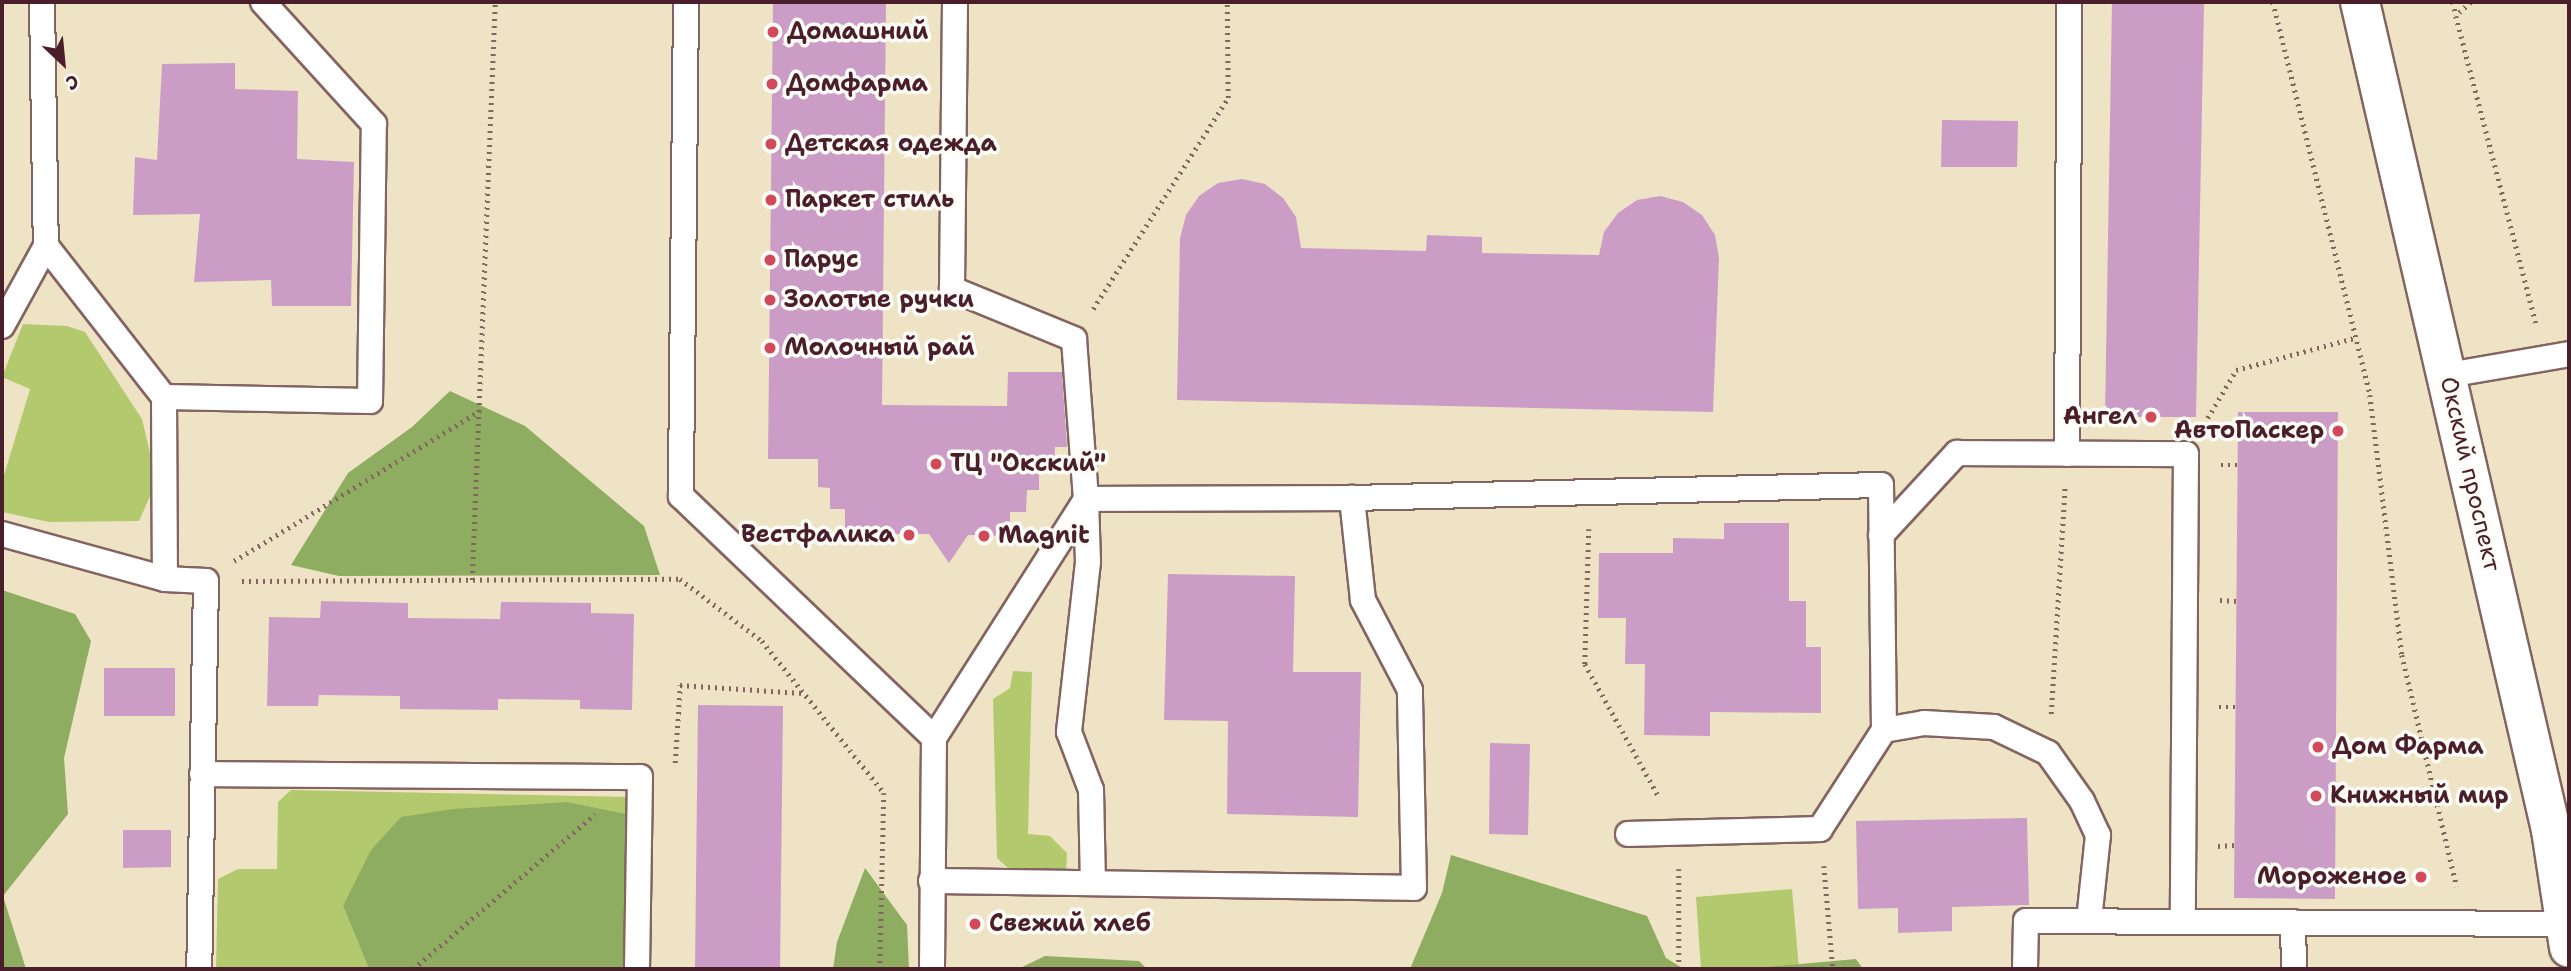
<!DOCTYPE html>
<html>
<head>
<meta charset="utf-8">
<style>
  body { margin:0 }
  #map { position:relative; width:2571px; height:971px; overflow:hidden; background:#efe3c5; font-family:"Shantell Sans",sans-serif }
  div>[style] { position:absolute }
  .green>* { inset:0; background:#b3c96d }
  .forest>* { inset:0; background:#8ead60 }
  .building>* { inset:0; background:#cb9dc6 }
  .path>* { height:4.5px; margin-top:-2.25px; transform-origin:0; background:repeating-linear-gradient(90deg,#846461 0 2px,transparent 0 7px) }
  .roads { filter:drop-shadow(2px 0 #846461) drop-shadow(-2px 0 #846461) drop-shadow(0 2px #846461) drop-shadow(0 -2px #846461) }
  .service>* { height:24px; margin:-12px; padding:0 12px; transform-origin:12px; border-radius:12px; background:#fff }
  .secondary>* { height:38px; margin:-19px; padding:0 19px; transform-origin:19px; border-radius:19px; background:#fff }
  .dots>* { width:19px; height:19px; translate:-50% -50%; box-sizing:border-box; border:4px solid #fdfcf7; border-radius:50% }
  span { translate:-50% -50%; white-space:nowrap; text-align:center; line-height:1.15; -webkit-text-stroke:7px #fdfcf7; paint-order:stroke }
  .poi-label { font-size:24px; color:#4a1f2b; font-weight:700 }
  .left { translate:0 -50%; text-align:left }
  .right { translate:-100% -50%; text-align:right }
  .street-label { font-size:24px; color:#4a1f2b }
  .frame { position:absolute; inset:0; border:4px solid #4a1f2b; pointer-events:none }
  .north { position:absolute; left:28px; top:28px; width:70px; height:70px; -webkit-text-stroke:5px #fdfcf7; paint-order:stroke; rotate:154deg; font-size:19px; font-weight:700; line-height:28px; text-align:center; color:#4a1f2b }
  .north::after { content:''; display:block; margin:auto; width:24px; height:32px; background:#4a1f2b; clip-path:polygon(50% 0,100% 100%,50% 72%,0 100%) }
</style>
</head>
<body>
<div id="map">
  <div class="green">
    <div style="clip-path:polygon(23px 324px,67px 326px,85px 332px,142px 419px,154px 470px,151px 494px,139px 521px,49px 522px,2px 512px,2px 482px,30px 389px,2px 377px)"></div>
    <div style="clip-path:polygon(1013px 671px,1032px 672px,1028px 834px,1050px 836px,1067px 853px,1066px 872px,1010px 870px,997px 858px,993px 699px,1010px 688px)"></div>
    <div style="clip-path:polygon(291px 790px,630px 797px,627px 814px,568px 802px,343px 906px,369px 969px,216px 969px,218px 879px,238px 869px,277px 869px,278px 802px)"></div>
    <div style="clip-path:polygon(1792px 889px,1799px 969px,1701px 969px,1696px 897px)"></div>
  </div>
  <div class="forest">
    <div style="clip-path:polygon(450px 391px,525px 426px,644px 526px,660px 575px,339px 576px,291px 565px,348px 473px,412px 427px)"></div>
    <div style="clip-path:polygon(2px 590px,75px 614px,91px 641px,64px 758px,68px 814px,3px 896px,26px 969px,2px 969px)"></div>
    <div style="clip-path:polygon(568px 802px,627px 814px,626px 969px,369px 969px,343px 906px,371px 850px,401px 817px,453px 809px)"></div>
    <div style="clip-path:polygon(1451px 855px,1647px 916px,1666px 958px,1684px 969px,1410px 969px,1442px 893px)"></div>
    <div style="clip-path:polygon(865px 868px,907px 925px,909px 969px,833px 969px,837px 942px)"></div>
    <div style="clip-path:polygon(1045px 956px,1139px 961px,1147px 969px,1018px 969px)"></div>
    <div style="clip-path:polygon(1856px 959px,1863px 969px,1753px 969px,1766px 967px)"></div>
  </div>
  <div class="building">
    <div style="clip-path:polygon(773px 2px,886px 2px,882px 405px,1007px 406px,1008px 372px,1062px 372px,1067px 447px,1055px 447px,1054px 468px,1039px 468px,1039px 490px,1027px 490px,1026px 512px,1010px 512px,1010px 536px,968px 535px,949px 563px,929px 534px,845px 534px,845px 509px,830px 509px,830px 488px,818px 487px,818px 459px,768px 459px)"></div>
    <div style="clip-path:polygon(2112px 2px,2204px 2px,2196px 417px,2105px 417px)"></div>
    <div style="clip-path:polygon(235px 63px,235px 89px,298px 91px,297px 159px,354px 162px,351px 306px,272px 306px,271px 280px,194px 282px,200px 214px,133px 215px,135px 157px,157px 160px,162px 64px)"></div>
    <div style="clip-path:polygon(1942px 120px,2018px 121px,2017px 167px,1941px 167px)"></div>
    <div style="clip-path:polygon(1242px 179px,1265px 184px,1283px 198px,1296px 217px,1301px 248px,1426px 251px,1427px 235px,1482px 237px,1482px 253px,1599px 255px,1604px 232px,1618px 213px,1637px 200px,1660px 196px,1683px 202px,1702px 215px,1715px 235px,1719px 258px,1713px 412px,1177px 400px,1180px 238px,1186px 215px,1199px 196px,1218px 183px)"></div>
    <div style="clip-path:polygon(2238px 412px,2338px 412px,2335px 899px,2234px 898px)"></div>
    <div style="clip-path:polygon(1724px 523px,1789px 523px,1789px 601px,1806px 601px,1806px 647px,1821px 647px,1821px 713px,1710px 712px,1710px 736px,1644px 735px,1645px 664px,1625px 664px,1626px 618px,1598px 618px,1599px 553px,1673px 553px,1673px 538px,1724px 539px)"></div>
    <div style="clip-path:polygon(1168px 574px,1295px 576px,1293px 672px,1361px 672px,1358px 817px,1227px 814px,1228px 721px,1164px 720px)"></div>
    <div style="clip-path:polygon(321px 601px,408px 603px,408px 618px,500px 619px,501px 602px,591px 603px,591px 613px,634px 614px,632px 710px,580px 709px,580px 700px,498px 699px,498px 710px,400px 709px,400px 696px,319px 695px,318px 706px,267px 706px,269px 617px,320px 618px)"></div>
    <div style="clip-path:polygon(104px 668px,175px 668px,175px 716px,104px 716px)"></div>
    <div style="clip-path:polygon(698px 705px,783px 706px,780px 969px,695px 969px)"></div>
    <div style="clip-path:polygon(1490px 743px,1530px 744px,1528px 835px,1489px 834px)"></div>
    <div style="clip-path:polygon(2027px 818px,2029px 905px,1952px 907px,1952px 931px,1898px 933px,1898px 908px,1858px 909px,1856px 821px)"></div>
    <div style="clip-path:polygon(123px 830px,171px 830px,171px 867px,123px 868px)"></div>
  </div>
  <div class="path">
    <div style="left:2273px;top:2px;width:405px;rotate:76.1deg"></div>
    <div style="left:2370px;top:395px;width:262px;rotate:83deg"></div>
    <div style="left:2402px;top:655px;width:238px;rotate:76.7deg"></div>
    <div style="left:2453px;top:2px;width:13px;rotate:77deg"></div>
    <div style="left:2471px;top:2px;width:21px;rotate:137deg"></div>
    <div style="left:2456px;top:16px;width:317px;rotate:75.4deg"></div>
    <div style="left:1093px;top:309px;width:250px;rotate:-57.4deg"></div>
    <div style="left:1228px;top:98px;width:96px;rotate:-90.6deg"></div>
    <div style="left:2204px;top:424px;width:63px;rotate:-59.3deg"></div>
    <div style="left:2236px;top:370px;width:123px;rotate:-15.1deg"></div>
    <div style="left:2221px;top:465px;width:16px"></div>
    <div style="left:1589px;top:529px;width:135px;rotate:91.7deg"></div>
    <div style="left:1585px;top:664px;width:150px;rotate:60.9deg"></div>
    <div style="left:234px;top:561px;width:288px;rotate:-31.4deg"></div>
    <div style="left:472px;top:580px;width:578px;rotate:-87.72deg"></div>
    <div style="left:242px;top:581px;width:438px;rotate:-0.3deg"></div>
    <div style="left:680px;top:579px;width:103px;rotate:37.1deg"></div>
    <div style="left:762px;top:641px;width:195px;rotate:51.2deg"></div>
    <div style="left:884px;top:793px;width:176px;rotate:91.3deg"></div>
    <div style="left:2220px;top:600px;width:16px;rotate:4deg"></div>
    <div style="left:2219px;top:707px;width:17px"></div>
    <div style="left:2051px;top:714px;width:226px;rotate:-86.5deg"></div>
    <div style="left:675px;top:763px;width:78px;rotate:-86.3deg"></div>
    <div style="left:680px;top:685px;width:122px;rotate:3.8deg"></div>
    <div style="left:2218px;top:846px;width:17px;rotate:-3deg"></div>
    <div style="left:1824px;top:866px;width:103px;rotate:85deg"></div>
    <div style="left:1679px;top:869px;width:100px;rotate:90deg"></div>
    <div style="left:413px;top:969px;width:239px;rotate:-40.4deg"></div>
  </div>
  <div class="roads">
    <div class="service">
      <div style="left:42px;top:2px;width:244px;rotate:89.1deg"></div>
      <div style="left:46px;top:246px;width:192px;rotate:52deg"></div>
      <div style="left:164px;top:397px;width:206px;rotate:1.1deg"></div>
      <div style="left:370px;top:401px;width:277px;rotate:-89.2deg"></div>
      <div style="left:374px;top:124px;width:165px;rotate:-132.3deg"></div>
      <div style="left:686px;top:2px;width:494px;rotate:90.6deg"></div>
      <div style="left:681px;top:496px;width:350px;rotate:43.7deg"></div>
      <div style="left:934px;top:738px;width:231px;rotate:90.5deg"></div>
      <div style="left:2px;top:326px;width:91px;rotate:-61.2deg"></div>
      <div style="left:2448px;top:375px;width:123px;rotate:-9.8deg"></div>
      <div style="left:164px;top:397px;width:182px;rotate:89.7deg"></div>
      <div style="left:2067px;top:454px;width:452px;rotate:-89.7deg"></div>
      <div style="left:1352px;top:498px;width:529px;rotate:-1.41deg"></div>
      <div style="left:1881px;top:485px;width:245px;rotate:89.3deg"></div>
      <div style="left:1884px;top:730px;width:118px;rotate:122.9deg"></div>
      <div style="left:1820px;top:829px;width:192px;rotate:178.5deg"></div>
      <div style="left:2px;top:534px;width:169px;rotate:15.4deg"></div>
      <div style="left:165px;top:579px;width:41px;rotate:2.8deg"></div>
      <div style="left:206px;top:581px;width:388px;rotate:91deg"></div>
      <div style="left:1881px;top:535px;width:112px;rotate:-47.2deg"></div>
      <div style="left:1957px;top:453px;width:229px;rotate:0.3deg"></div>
      <div style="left:2186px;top:454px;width:468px;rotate:90.4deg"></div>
      <div style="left:1884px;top:730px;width:41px;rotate:-9.9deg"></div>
      <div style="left:1924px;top:723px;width:70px;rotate:3.3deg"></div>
      <div style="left:1994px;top:727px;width:60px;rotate:25.7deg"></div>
      <div style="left:2048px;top:753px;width:59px;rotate:54.7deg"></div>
      <div style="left:2082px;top:801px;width:38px;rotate:65deg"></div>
      <div style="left:2098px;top:835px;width:86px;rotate:96deg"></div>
      <div style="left:934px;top:738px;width:283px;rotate:-57.5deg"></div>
      <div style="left:1086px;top:499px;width:160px;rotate:-94.3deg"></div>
      <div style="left:1074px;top:339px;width:132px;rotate:-157.7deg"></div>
      <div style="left:952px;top:289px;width:287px;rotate:-89.4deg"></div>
      <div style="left:202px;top:774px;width:438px;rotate:0.4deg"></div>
      <div style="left:640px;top:777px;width:192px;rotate:90.9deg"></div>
      <div style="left:931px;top:881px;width:483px;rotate:0.8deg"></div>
      <div style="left:1414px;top:888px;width:198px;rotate:-91.2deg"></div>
      <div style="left:1410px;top:690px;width:102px;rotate:-117.6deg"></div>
      <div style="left:1363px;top:600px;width:103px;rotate:-96.2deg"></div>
      <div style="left:1352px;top:498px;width:266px;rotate:179.8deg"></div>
      <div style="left:1086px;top:499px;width:63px;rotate:88.2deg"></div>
      <div style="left:1088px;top:562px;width:171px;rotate:96.4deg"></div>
      <div style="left:1069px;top:732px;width:62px;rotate:69.2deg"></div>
      <div style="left:1091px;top:790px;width:93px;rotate:88.8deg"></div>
      <div style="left:2293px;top:922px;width:47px;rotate:88.8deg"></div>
      <div style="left:2025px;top:969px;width:48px;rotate:-88.8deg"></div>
      <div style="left:2026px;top:921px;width:540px;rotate:0.32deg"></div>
    </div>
    <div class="secondary">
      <div style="left:2360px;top:2px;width:850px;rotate:77.01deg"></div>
      <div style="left:2551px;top:830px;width:119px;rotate:81.3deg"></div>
    </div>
  </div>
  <div class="dots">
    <div style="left:773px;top:32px;background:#d1495b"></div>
    <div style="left:772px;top:84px;background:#d1495b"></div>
    <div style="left:771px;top:144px;background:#d1495b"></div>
    <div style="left:771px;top:200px;background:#d1495b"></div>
    <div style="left:770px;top:260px;background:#d1495b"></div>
    <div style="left:770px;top:300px;background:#d1495b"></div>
    <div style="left:770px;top:348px;background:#d1495b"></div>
    <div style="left:2151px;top:417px;background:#d1495b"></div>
    <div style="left:2338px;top:431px;background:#d1495b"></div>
    <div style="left:936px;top:464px;background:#d1495b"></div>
    <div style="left:909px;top:535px;background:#d1495b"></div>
    <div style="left:984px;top:536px;background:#d1495b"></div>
    <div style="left:2318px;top:747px;background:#d1495b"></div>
    <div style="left:2316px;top:796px;background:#d1495b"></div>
    <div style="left:2421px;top:877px;background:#d1495b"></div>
    <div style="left:975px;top:924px;background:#d1495b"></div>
  </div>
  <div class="poi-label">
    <span class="left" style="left:787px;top:32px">Домашний</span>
    <span class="left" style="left:786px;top:84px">Домфарма</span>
    <span class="left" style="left:785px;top:144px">Детская одежда</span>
    <span class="left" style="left:785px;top:200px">Паркет стиль</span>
    <span class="left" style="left:784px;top:260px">Парус</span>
    <span class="left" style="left:784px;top:300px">Золотые ручки</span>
    <span class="left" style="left:784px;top:348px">Молочный рай</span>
    <span class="right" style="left:2137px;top:417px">Ангел</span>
    <span class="right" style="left:2324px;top:431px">АвтоПаскер</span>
    <span class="left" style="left:950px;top:464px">ТЦ "Окский"</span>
    <span class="right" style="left:895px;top:535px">Вестфалика</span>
    <span class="left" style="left:998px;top:536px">Magnit</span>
    <span class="left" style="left:2332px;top:747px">Дом Фарма</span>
    <span class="left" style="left:2330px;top:796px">Книжный мир</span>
    <span class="right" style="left:2407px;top:877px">Мороженое</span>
    <span class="left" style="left:989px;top:924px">Свежий хлеб</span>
  </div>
  <div class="street-label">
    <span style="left:2470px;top:474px;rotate:77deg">Окский проспект</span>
  </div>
  <div class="frame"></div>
  <div class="north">С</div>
</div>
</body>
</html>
